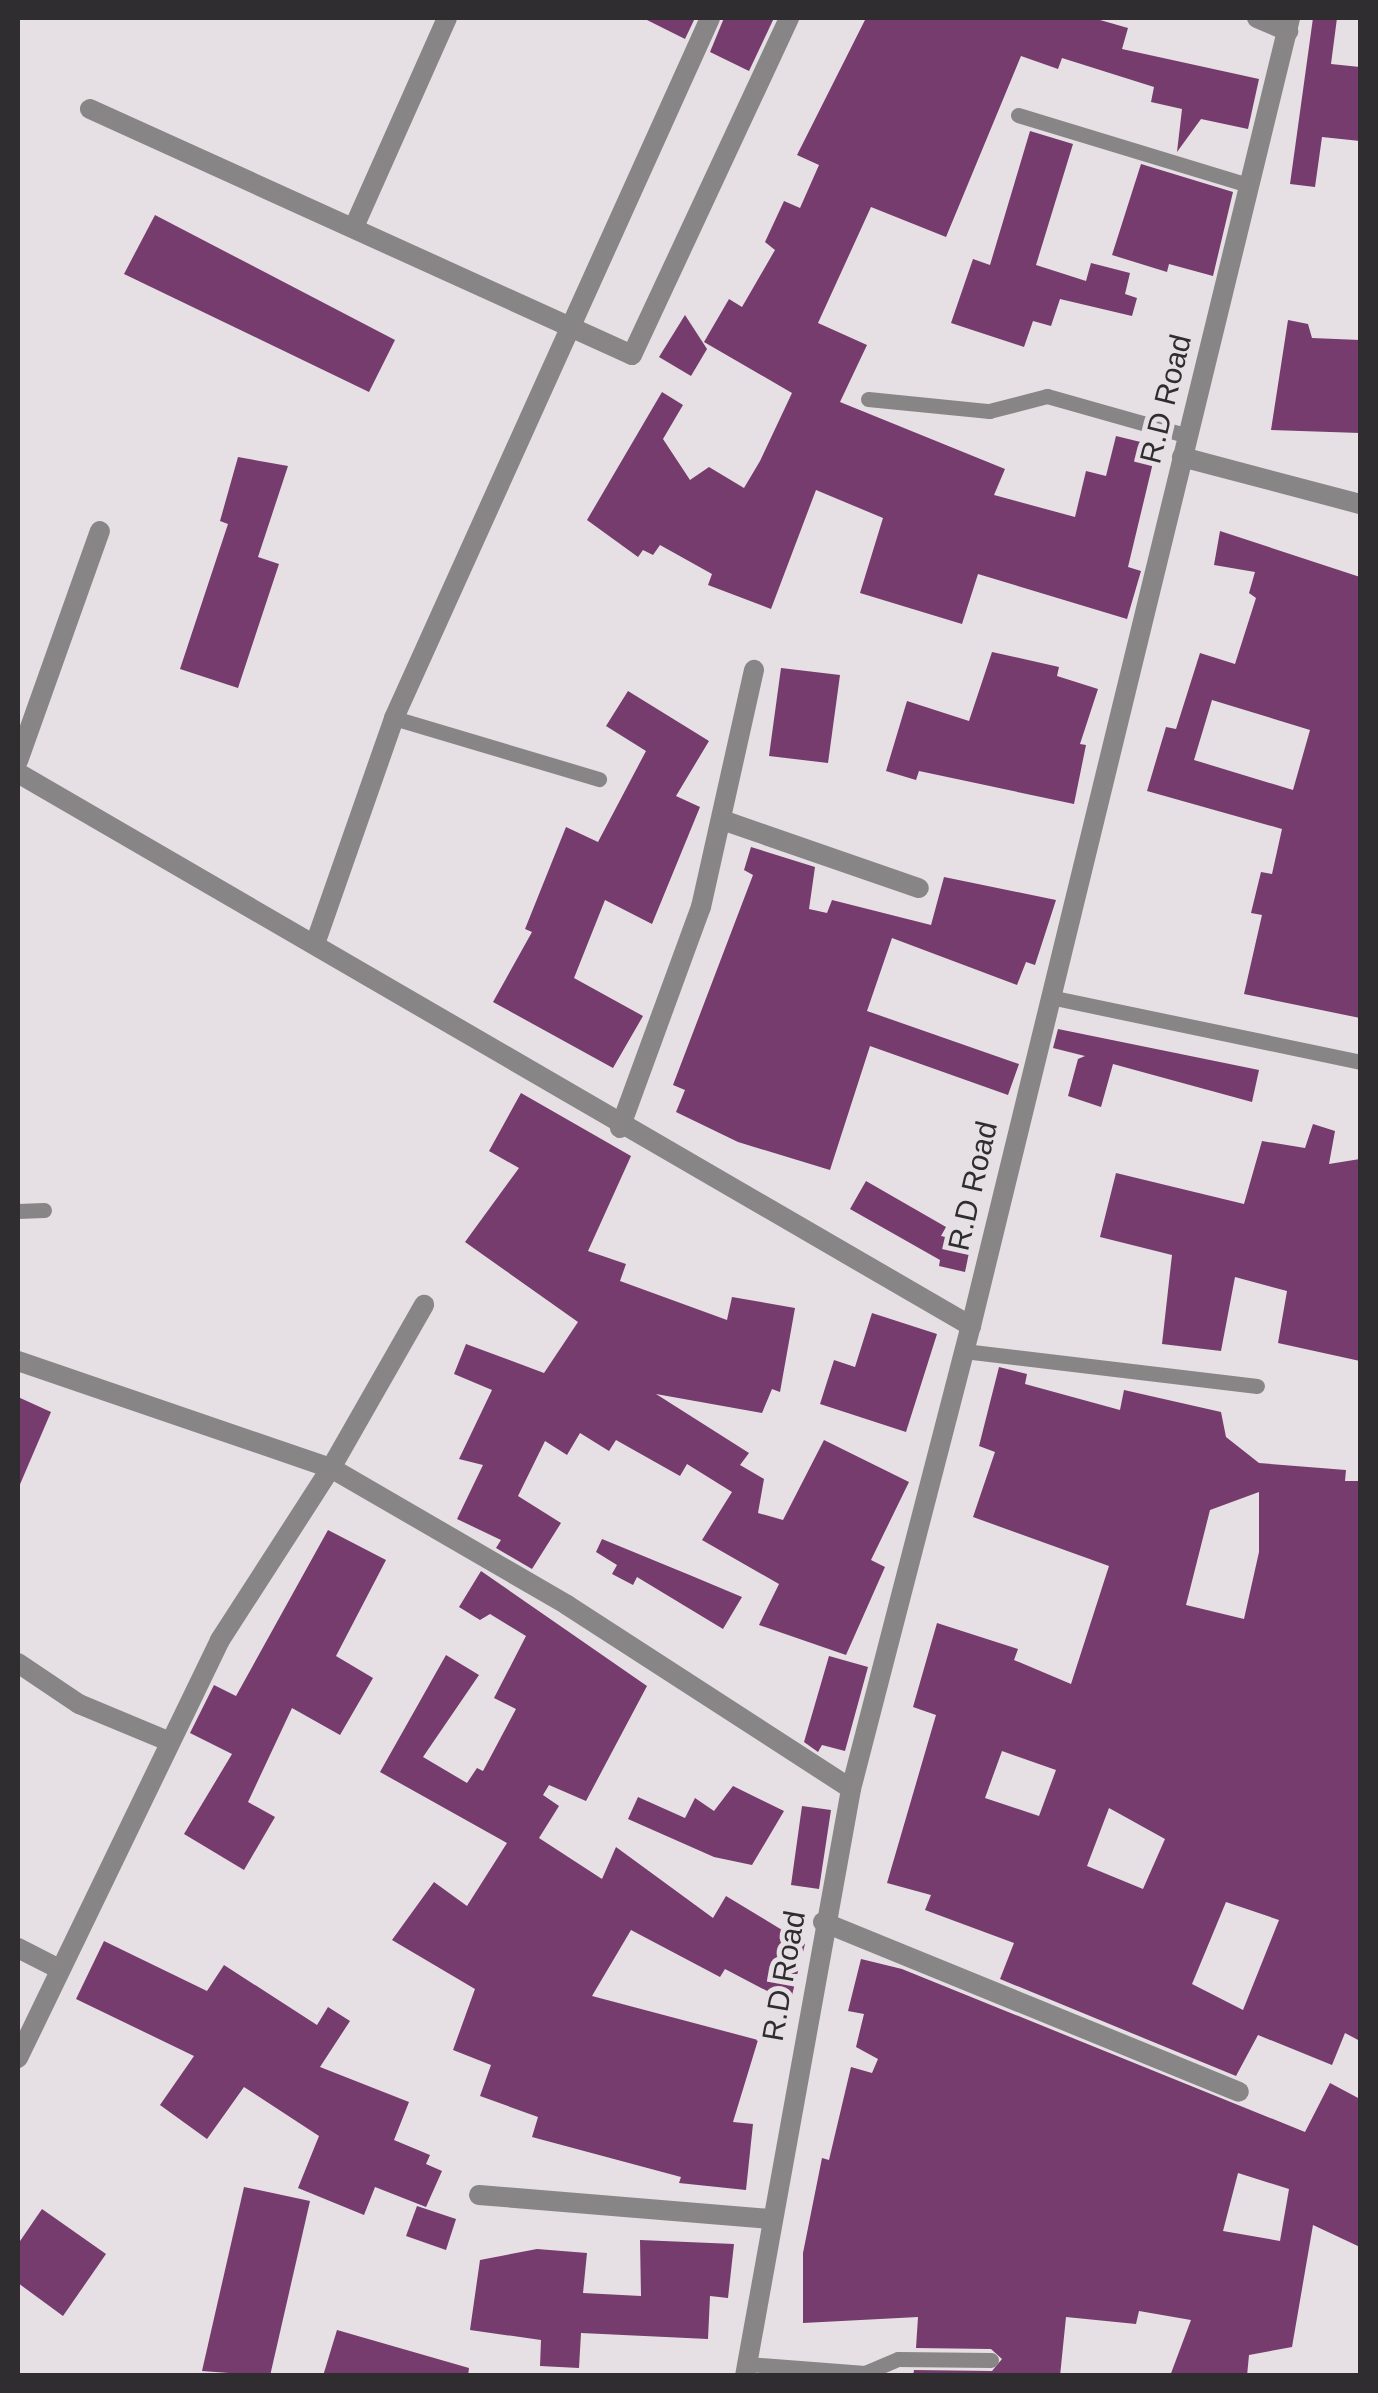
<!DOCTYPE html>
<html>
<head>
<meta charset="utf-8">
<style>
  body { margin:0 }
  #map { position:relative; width:1378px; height:2393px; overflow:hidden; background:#e6dfe4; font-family:Helvetica,sans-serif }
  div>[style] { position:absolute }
  .building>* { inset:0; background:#763c6e }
  .service>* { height:15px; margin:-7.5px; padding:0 7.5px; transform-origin:7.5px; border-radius:7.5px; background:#888587 }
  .minor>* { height:20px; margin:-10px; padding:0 10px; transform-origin:10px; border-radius:10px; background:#888587 }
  span { translate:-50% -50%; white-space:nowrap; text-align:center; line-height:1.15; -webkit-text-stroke:10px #e6dfe4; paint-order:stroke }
  .street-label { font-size:30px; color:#2f2d2f }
  .frame { position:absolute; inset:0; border:20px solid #2f2d2f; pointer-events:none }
</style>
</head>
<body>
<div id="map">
  <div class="building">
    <div style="clip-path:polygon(643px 18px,695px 18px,685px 39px)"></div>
    <div style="clip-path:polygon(724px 18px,774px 18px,749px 71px,710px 52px)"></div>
    <div style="clip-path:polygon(866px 18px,1093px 18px,1128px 28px,1122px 49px,1259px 79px,1248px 129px,1201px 119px,1177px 152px,1182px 109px,1151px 102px,1154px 87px,1062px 58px,1058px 69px,1021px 56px,946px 237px,871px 207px,818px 323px,867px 345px,840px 402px,1005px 469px,994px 495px,1075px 517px,1086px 471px,1106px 476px,1116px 436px,1157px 446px,1128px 567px,1141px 571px,1127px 619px,978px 574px,962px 624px,860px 593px,883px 518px,816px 490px,771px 609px,708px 585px,712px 574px,660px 545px,653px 555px,643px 550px,638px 557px,587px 520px,662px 392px,683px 405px,663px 439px,690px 480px,709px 467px,744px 488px,760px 461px,792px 393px,704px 342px,729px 299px,742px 307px,775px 250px,765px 242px,784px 201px,800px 208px,819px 165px,797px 155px)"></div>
    <div style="clip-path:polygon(1313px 18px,1337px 18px,1331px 64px,1360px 67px,1360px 141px,1322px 137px,1315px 187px,1290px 184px)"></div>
    <div style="clip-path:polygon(1030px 131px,1073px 144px,1036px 265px,1086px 281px,1091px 263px,1130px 273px,1125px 294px,1137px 298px,1132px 316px,1060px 299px,1051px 326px,1033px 321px,1024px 347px,951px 323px,973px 259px,990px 265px)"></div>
    <div style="clip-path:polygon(1141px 164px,1233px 192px,1213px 276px,1169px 264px,1167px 272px,1112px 255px)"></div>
    <div style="clip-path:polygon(155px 215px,395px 340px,369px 392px,124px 274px)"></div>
    <div style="clip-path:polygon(685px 315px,707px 349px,691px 376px,659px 357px)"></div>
    <div style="clip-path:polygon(1288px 320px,1308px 324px,1312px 338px,1360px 340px,1360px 433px,1271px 430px)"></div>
    <div style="clip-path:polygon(238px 457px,288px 466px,258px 557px,279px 564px,238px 688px,180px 669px,228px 524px,220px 521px)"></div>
    <div style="clip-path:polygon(evenodd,1220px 531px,1360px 577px,1360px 1018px,1244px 994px,1262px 915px,1251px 913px,1261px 872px,1272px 874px,1282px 829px,1147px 791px,1166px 727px,1176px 729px,1200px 653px,1235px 664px,1256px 598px,1249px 593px,1255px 572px,1214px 565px,1220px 531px,1212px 700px,1310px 730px,1293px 790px,1194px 760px,1212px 700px)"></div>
    <div style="clip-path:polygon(992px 652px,1059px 667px,1057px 676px,1098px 689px,1080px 744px,1086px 745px,1074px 804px,919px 771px,916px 780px,886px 771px,907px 701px,969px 721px)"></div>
    <div style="clip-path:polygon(781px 668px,840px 675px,828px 763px,769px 756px)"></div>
    <div style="clip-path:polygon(628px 691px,709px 741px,676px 796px,700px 807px,652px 924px,605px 900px,574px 978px,643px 1016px,613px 1068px,493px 1002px,532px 932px,525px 929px,566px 827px,598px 842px,646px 751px,606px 726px)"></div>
    <div style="clip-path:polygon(751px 847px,815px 867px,809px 909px,827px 913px,832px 900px,931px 925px,944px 877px,1056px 900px,1035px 965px,1026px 962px,1017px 985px,892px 938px,867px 1011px,1019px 1064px,1008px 1095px,870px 1046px,830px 1170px,738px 1142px,676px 1112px,685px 1090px,673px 1085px,753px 875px,744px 870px)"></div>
    <div style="clip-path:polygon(1058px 1029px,1259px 1070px,1252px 1102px,1113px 1064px,1101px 1107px,1068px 1096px,1078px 1059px,1085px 1056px,1053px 1048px)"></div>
    <div style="clip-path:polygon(521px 1093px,631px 1156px,588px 1251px,626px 1264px,620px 1281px,727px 1320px,732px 1297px,795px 1308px,780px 1392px,772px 1389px,762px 1413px,656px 1394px,749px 1453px,740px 1465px,764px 1479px,758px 1513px,783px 1520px,824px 1440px,909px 1482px,871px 1560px,885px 1567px,846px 1655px,759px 1625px,779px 1584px,702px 1540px,732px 1492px,687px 1464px,680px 1476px,616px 1440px,609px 1451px,580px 1433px,567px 1455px,545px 1441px,518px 1496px,561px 1523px,532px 1569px,496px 1548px,501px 1540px,457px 1519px,483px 1465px,459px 1459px,492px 1390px,454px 1374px,466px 1344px,544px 1373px,578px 1322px,465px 1242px,519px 1168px,489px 1151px)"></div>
    <div style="clip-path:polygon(1313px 1124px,1335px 1131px,1329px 1164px,1360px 1159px,1360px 1361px,1278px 1343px,1287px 1291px,1235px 1277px,1221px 1351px,1162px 1344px,1172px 1255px,1100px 1237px,1116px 1173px,1244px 1204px,1262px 1141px,1305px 1148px)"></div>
    <div style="clip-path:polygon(866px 1181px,946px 1227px,941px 1236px,971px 1243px,965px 1272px,939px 1266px,940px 1260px,850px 1209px)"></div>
    <div style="clip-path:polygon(872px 1313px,937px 1334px,906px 1432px,820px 1404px,834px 1360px,855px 1367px)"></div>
    <div style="clip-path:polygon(evenodd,999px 1367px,1027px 1374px,1025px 1384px,1120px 1410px,1124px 1390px,1221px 1412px,1226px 1437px,1259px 1463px,1346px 1470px,1345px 1481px,1360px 1481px,1360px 2041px,1345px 2033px,1332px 2065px,1258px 2035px,1236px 2076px,1000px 1979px,1014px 1943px,925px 1910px,931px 1895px,887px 1883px,936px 1715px,913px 1707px,937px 1623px,1018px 1649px,1014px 1660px,1071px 1684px,1109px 1566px,973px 1517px,995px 1452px,979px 1446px,999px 1367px,1259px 1492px,1259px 1552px,1244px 1619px,1186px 1605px,1210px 1510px,1259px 1492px,999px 1367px,1002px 1751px,1056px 1770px,1039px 1816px,985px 1798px,1002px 1751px,999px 1367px,1109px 1808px,1165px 1839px,1143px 1889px,1087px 1866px,1109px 1808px,999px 1367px,1226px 1902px,1279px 1920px,1243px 2010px,1192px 1984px,1226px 1902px)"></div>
    <div style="clip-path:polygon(18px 1397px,51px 1412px,18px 1489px)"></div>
    <div style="clip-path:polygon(328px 1530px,386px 1560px,336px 1656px,373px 1678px,340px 1735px,292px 1708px,248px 1802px,275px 1817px,244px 1870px,184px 1834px,232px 1754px,190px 1733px,214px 1685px,236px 1696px)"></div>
    <div style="clip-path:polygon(602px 1539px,692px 1576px,742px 1597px,723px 1629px,637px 1577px,633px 1585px,612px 1574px,617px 1565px,596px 1552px)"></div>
    <div style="clip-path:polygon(481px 1571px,647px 1686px,586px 1801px,549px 1785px,543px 1795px,559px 1806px,539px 1838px,602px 1879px,616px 1847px,713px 1918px,726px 1896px,805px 1944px,790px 2003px,725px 1969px,720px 1977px,631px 1930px,592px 1996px,758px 2040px,733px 2122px,753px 2124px,746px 2190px,679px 2183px,681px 2177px,532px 2137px,538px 2117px,480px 2096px,491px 2065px,453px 2050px,475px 1989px,392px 1940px,434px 1882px,467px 1906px,507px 1843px,380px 1772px,446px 1655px,479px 1675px,423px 1757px,467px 1783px,477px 1768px,483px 1771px,516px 1709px,494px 1698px,526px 1636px,490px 1614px,480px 1620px,459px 1607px)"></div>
    <div style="clip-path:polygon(829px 1656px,868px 1667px,845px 1751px,822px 1745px,818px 1752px,804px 1742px)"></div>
    <div style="clip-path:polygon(733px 1786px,784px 1811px,752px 1865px,714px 1857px,628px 1819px,638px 1797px,685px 1818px,695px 1798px,714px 1811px)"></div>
    <div style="clip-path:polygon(802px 1806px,831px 1810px,819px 1889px,791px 1885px)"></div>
    <div style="clip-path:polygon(104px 1941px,207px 1991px,224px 1965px,317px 2025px,328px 2007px,350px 2021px,320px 2067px,409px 2102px,394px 2140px,430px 2155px,426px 2164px,442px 2171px,426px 2207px,375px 2187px,364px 2215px,298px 2188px,319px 2136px,244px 2087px,207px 2139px,160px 2105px,194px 2056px,76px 1999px)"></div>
    <div style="clip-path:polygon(evenodd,861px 1959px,902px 1969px,1305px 2132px,1330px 2083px,1360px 2099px,1360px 2247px,1313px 2225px,1292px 2347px,1249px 2355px,1247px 2376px,1170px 2376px,1191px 2320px,1139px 2311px,1136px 2324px,1066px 2317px,1060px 2376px,913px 2376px,914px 2370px,992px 2371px,1002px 2359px,991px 2349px,916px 2348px,918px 2317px,803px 2323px,803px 2253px,822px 2158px,829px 2160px,851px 2067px,872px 2073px,878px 2059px,856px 2047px,864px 2014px,848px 2011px,861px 1959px,1238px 2173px,1289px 2189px,1280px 2241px,1223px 2231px,1238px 2173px)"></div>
    <div style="clip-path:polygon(244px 2187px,310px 2201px,270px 2376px,202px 2371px)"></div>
    <div style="clip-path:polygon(417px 2206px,456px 2219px,446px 2250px,406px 2236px)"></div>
    <div style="clip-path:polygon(42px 2209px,106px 2254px,63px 2316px,18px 2283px,18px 2244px)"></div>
    <div style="clip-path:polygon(640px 2240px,734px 2244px,728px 2298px,710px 2296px,708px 2339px,581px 2333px,579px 2368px,540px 2366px,541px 2340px,470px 2330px,480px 2260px,537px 2249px,587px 2253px,583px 2293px,641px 2296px)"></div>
    <div style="clip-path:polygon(337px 2330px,469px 2368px,468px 2376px,323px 2376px)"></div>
  </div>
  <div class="service">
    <div style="left:1018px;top:115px;width:241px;rotate:16.9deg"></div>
    <div style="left:868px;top:399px;width:122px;rotate:5.7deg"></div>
    <div style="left:989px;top:411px;width:60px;rotate:-14.5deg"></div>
    <div style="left:1047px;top:396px;width:147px;rotate:15.8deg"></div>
    <div style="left:394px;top:718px;width:214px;rotate:16.6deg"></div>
    <div style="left:1050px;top:997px;width:317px;rotate:11.8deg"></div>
    <div style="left:18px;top:1211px;width:26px;rotate:-2deg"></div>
    <div style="left:964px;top:1351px;width:295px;rotate:6.8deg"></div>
    <div style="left:747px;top:2364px;width:118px;rotate:4.4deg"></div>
    <div style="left:865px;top:2373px;width:36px;rotate:-23deg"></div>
    <div style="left:898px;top:2359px;width:93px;rotate:0.6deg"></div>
  </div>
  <div class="minor">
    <div style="left:1257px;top:18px;width:34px;rotate:23deg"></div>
    <div style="left:90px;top:109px;width:595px;rotate:24.41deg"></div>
    <div style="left:632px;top:355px;width:372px;rotate:-65deg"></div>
    <div style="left:354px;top:227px;width:229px;rotate:-66deg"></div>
    <div style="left:1182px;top:457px;width:184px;rotate:14.8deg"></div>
    <div style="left:18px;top:761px;width:244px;rotate:-70.4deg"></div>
    <div style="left:18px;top:773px;width:1102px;rotate:30.13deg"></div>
    <div style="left:725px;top:821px;width:205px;rotate:19.1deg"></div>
    <div style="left:315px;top:944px;width:239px;rotate:-70.7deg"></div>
    <div style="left:394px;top:718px;width:768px;rotate:-65.7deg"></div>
    <div style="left:620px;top:1128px;width:235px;rotate:-69.9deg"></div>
    <div style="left:701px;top:907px;width:243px;rotate:-77.4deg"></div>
    <div style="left:18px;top:1361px;width:331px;rotate:18.9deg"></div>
    <div style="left:331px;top:1468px;width:273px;rotate:30.1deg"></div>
    <div style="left:567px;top:1605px;width:338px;rotate:32.9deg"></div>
    <div style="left:18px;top:1663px;width:73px;rotate:33.9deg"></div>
    <div style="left:79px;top:1704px;width:96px;rotate:22.6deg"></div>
    <div style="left:823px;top:1922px;width:449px;rotate:22.2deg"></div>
    <div style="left:18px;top:1948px;width:46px;rotate:27.1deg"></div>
    <div style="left:18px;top:2058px;width:464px;rotate:-64.2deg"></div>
    <div style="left:220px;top:1640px;width:205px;rotate:-57.2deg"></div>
    <div style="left:331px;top:1468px;width:188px;rotate:-60.3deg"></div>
    <div style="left:479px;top:2195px;width:294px;rotate:4.7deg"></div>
    <div style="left:745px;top:2376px;width:596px;rotate:-79.76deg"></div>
    <div style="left:851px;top:1789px;width:478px;rotate:-75.5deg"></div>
    <div style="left:971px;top:1326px;width:1346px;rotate:-76.29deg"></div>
  </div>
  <div class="street-label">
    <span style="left:1166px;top:399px;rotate:-76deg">R.D Road</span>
    <span style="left:973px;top:1186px;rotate:-77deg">R.D Road</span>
    <span style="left:784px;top:1976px;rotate:-80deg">R.D Road</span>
  </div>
  <div class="frame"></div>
</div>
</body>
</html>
